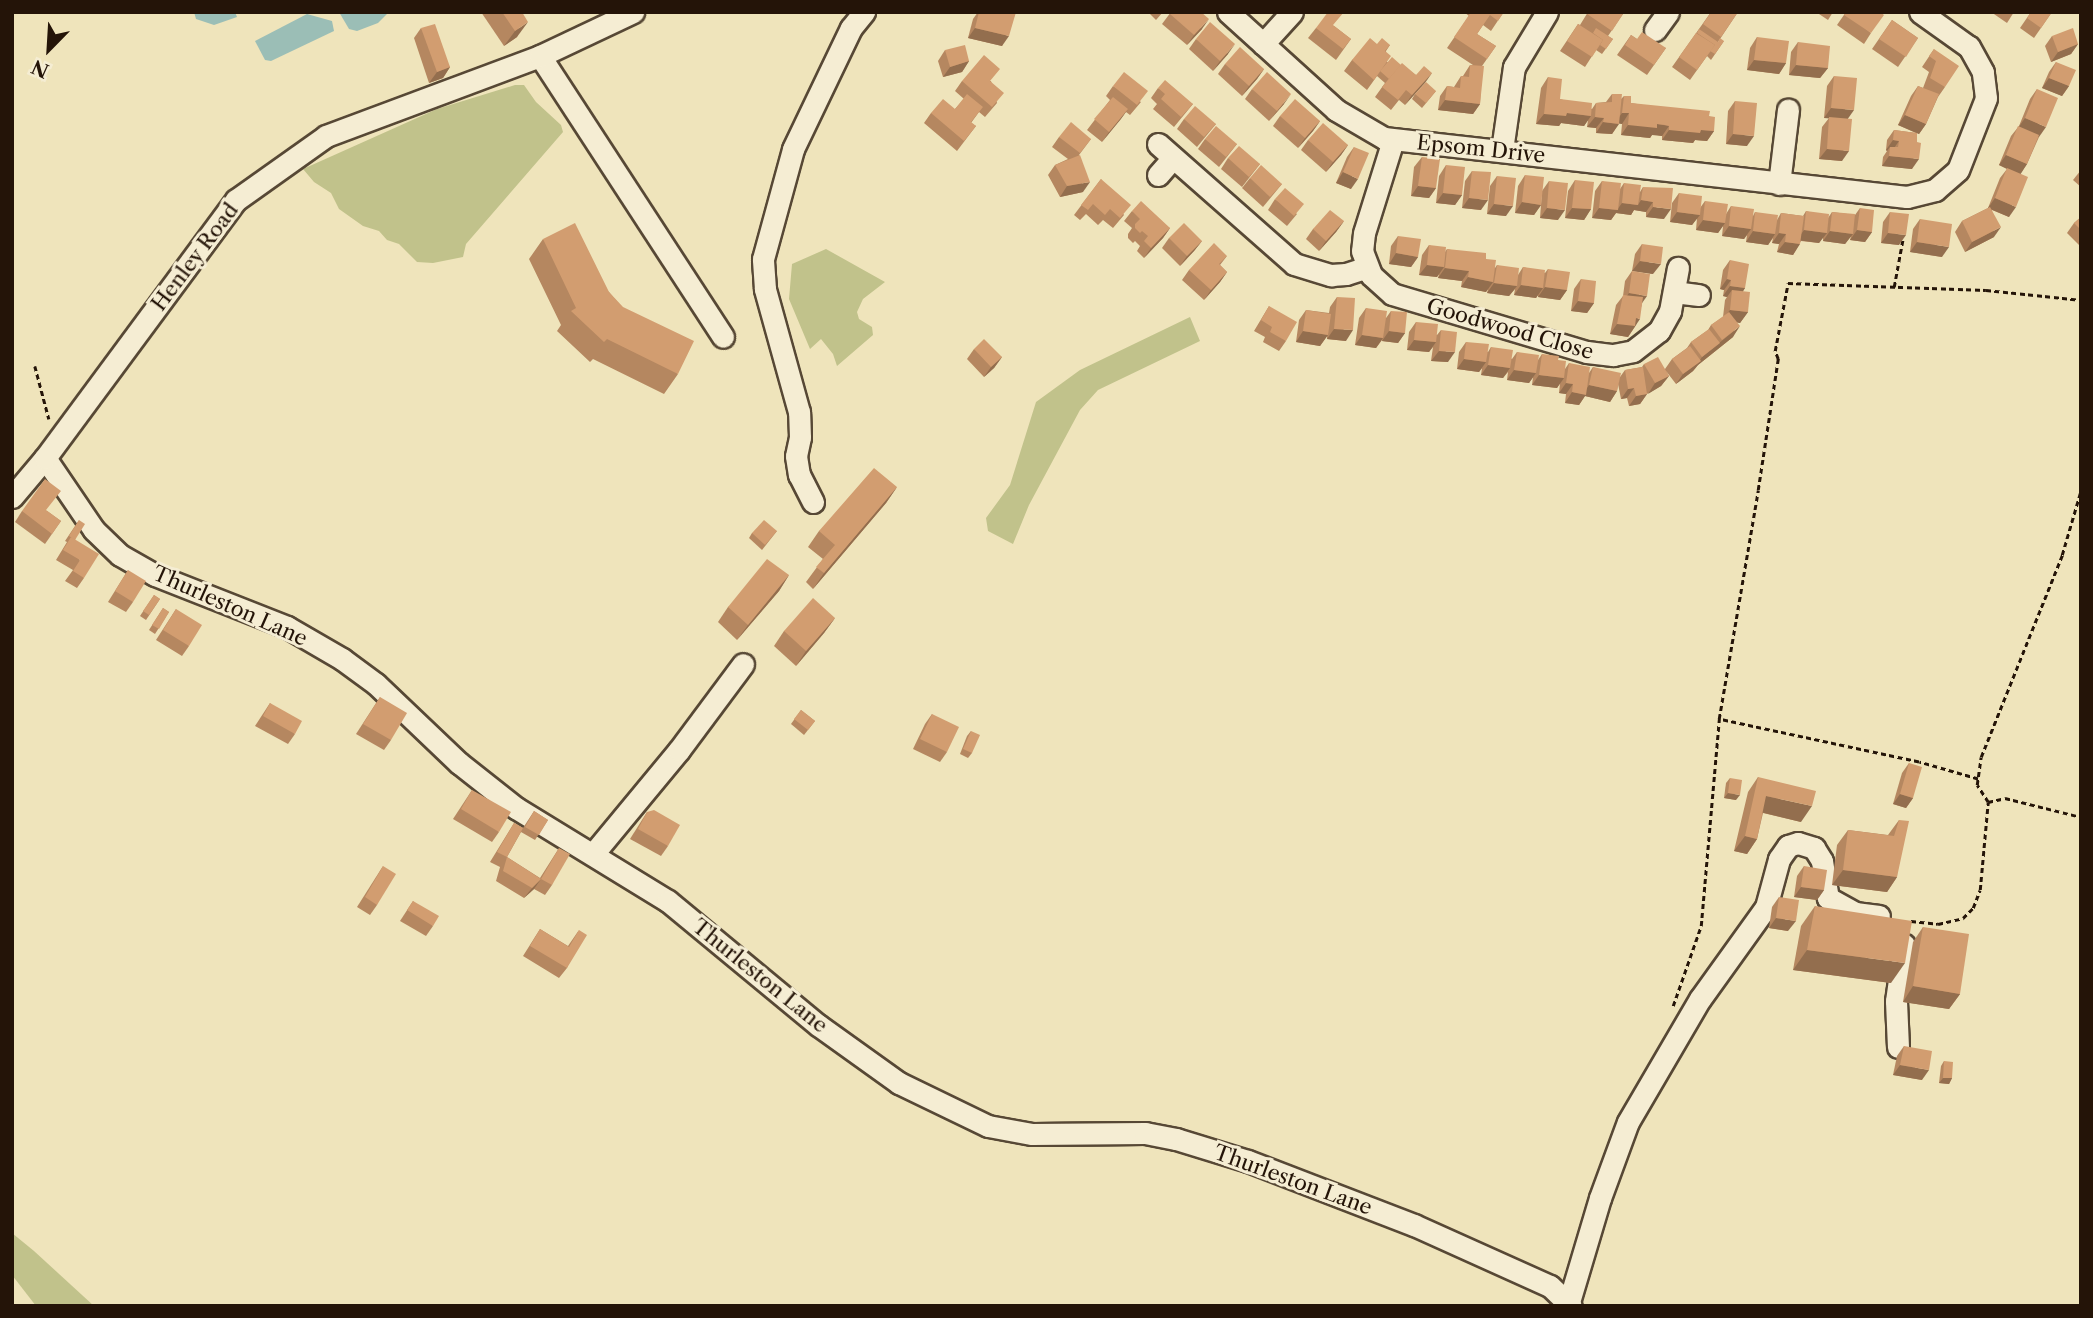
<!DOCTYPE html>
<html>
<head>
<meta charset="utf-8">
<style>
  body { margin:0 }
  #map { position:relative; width:2093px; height:1318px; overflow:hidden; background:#efe4bb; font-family:"Libre Caslon Text",serif }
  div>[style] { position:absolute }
  .green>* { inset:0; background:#c1c28b }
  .water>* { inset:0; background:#9bbeb6 }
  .path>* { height:2.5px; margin-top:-1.25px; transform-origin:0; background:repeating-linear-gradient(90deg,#241408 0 5px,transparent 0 8.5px) }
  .roads { filter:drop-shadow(2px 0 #574835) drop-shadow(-2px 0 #574835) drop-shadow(0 2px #574835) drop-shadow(0 -2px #574835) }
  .minor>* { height:21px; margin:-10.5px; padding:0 10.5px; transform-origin:10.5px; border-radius:10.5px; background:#f5edd3 }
  .wall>* { inset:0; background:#b58760 }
  .shaded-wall>* { inset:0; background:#936e4e }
  .building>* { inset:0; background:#d29d70 }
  span { translate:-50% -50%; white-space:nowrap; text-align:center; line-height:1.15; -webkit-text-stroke:6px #f5edd3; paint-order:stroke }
  .street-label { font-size:21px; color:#241408 }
  .frame { position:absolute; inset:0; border:14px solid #241408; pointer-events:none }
  .north { position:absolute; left:14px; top:14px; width:70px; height:70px; -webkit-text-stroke:5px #f5edd3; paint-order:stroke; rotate:204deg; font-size:19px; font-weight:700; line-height:28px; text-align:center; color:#241408 }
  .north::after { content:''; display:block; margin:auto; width:24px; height:32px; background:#241408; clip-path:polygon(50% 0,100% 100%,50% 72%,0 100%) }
</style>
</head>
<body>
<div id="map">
  <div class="green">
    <div style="clip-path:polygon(515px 85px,524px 85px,536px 102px,561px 125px,563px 132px,466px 244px,463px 257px,433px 263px,417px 262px,399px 244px,387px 240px,379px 231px,363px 226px,339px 209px,331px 193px,314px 182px,303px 169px,437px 109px)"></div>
    <div style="clip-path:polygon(826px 249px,885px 282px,863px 299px,857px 312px,859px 319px,872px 327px,873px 335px,837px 366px,833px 354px,821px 339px,810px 349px,789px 299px,792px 264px)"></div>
    <div style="clip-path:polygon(1190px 317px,1200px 341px,1098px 390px,1080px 410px,1029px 505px,1013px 544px,988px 531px,986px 518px,1010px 485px,1036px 402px,1080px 370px)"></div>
    <div style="clip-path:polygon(12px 1233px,34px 1251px,94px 1306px,36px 1306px,12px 1275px)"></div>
  </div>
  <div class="water">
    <div style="clip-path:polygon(194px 12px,235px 12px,237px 17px,214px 25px,196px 19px)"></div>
    <div style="clip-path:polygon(339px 12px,389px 12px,378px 23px,357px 31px,349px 29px)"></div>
    <div style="clip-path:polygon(307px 14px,332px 21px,334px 31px,271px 61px,265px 60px,255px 41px)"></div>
  </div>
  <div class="path">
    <div style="left:1894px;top:287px;width:50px;rotate:-79.6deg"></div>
    <div style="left:35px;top:366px;width:55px;rotate:75.2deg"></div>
    <div style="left:1978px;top:779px;width:61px;rotate:-163.9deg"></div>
    <div style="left:1919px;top:762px;width:205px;rotate:-167.9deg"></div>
    <div style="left:1719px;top:719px;width:232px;rotate:-80.3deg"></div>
    <div style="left:1758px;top:490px;width:133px;rotate:-81.3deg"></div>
    <div style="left:1778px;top:359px;width:9px;rotate:-111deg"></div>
    <div style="left:1775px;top:351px;width:69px;rotate:-79.2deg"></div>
    <div style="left:1788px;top:283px;width:198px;rotate:2deg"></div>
    <div style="left:1986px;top:290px;width:96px;rotate:6deg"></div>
    <div style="left:1988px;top:802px;width:17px;rotate:-13deg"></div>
    <div style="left:2005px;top:798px;width:78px;rotate:14deg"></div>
    <div style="left:1911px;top:921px;width:27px;rotate:6deg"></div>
    <div style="left:1938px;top:924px;width:26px;rotate:-13deg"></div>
    <div style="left:1963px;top:918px;width:14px;rotate:-45deg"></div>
    <div style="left:1973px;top:908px;width:19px;rotate:-69deg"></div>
    <div style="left:1980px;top:890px;width:88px;rotate:-84.8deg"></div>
    <div style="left:1988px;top:802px;width:20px;rotate:-123deg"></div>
    <div style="left:1977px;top:785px;width:28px;rotate:-82deg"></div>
    <div style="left:1981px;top:757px;width:218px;rotate:-68.1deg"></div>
    <div style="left:2062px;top:555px;width:68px;rotate:-73.7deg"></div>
    <div style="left:1673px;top:1006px;width:85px;rotate:-70.7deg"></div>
    <div style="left:1701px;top:926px;width:208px;rotate:-85deg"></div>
  </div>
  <div class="roads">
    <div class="minor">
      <div style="left:1228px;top:12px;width:146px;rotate:42.2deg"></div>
      <div style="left:1336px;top:110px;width:56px;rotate:30.3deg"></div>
      <div style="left:1384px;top:138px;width:526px;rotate:6.44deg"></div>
      <div style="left:1907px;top:197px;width:29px;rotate:-14deg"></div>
      <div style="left:1935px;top:190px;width:30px;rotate:-41deg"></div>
      <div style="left:1958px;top:170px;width:77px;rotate:-68.7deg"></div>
      <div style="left:1986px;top:98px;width:26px;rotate:-97deg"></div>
      <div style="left:1983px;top:72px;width:29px;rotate:-119deg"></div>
      <div style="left:1969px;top:47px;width:60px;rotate:-144.5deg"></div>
      <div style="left:1655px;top:30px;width:22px;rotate:-54deg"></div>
      <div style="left:1263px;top:44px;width:43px;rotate:-47.8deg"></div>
      <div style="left:540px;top:56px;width:335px;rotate:56.9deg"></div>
      <div style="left:1393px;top:140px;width:97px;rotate:107.3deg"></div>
      <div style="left:1364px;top:233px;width:18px;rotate:96deg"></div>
      <div style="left:1362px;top:251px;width:26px;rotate:69deg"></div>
      <div style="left:1371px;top:275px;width:28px;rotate:42deg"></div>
      <div style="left:1392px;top:294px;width:203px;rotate:16.6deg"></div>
      <div style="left:1587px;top:352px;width:26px;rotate:7deg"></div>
      <div style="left:1613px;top:355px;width:20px;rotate:-11deg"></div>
      <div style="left:1633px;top:351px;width:33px;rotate:-38deg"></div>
      <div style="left:1659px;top:331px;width:23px;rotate:-61deg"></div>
      <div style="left:1670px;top:311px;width:44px;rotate:-79.5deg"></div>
      <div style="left:1158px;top:144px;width:181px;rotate:41.4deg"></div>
      <div style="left:1294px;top:264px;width:39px;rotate:17deg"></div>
      <div style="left:1331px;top:275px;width:15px;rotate:-4deg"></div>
      <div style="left:1346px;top:274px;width:22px;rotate:-18deg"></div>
      <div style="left:1502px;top:150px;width:84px;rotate:-81.8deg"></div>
      <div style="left:1514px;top:67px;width:64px;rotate:-59deg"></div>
      <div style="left:1158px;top:175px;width:23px;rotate:-49deg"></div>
      <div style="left:1779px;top:184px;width:75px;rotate:-83.1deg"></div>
      <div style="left:1674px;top:292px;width:25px;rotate:7deg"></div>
      <div style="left:45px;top:458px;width:87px;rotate:55.8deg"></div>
      <div style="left:94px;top:530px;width:36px;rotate:44deg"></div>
      <div style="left:120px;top:555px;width:40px;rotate:29.7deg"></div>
      <div style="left:155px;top:575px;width:142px;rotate:21.5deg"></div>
      <div style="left:287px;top:627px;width:64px;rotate:30.2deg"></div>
      <div style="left:342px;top:659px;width:42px;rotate:36.3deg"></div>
      <div style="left:376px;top:684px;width:115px;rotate:43.6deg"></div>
      <div style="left:459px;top:763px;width:73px;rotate:38.3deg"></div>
      <div style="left:516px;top:808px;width:178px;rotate:31.5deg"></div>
      <div style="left:668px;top:901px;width:195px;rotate:39.6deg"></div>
      <div style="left:818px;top:1025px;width:100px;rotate:35.6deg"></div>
      <div style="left:899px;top:1083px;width:99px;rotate:25.8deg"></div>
      <div style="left:988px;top:1126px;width:45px;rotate:10.3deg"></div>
      <div style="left:1032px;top:1134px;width:113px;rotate:-0.5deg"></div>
      <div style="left:1145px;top:1133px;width:32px;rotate:11deg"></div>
      <div style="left:1176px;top:1139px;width:75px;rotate:17deg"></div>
      <div style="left:1248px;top:1161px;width:178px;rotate:21.1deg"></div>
      <div style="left:1414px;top:1225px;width:149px;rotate:24.2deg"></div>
      <div style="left:1550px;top:1286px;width:29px;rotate:44deg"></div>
      <div style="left:12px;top:497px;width:51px;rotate:-49.8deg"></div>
      <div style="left:45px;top:458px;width:321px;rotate:-53.5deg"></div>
      <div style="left:236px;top:200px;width:110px;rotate:-35.4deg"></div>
      <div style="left:326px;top:136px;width:228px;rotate:-20.5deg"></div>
      <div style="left:540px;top:56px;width:103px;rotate:-25.3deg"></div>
      <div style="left:813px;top:502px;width:30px;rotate:-117deg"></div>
      <div style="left:799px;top:475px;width:19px;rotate:-99deg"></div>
      <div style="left:796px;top:456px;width:19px;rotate:-78deg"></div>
      <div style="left:800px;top:437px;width:25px;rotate:-92deg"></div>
      <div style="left:799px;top:412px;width:128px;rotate:-105.5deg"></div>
      <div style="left:765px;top:289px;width:30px;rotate:-94deg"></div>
      <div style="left:763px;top:259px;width:114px;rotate:-74.7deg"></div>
      <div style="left:793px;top:149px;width:134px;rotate:-64.4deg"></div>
      <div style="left:851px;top:28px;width:21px;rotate:-51deg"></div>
      <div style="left:593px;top:854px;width:135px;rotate:-50.4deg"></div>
      <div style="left:679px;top:750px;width:107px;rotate:-53.3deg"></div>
      <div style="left:1898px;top:1047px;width:46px;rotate:-92.5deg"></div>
      <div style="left:1896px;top:1001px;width:57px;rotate:-81.9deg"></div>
      <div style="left:1569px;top:1302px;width:109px;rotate:-73.4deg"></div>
      <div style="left:1600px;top:1198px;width:81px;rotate:-69.8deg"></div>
      <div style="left:1628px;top:1122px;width:143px;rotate:-59.7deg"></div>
      <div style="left:1700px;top:999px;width:113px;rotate:-54.3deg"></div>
      <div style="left:1766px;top:907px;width:50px;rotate:-74.8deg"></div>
      <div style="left:1779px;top:859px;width:16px;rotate:-55deg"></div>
      <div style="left:1788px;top:846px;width:10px;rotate:-17deg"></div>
      <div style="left:1798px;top:843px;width:17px;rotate:17deg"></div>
      <div style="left:1814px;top:848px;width:15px;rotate:58deg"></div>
      <div style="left:1822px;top:861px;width:37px;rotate:81deg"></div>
      <div style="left:1828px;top:898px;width:31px;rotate:29deg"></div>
      <div style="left:1855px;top:913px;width:24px;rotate:7deg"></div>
    </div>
  </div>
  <div class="wall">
    <div style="clip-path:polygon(481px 12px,522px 12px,517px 37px,504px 46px)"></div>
    <div style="clip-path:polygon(978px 12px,1016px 12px,1002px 46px,968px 38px,973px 19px)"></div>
    <div style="clip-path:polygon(1148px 12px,1163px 12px,1156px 20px)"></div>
    <div style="clip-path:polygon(1171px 12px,1202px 29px,1187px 45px,1162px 24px)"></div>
    <div style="clip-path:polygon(1464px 12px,1506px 12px,1504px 14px,1503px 13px,1491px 31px,1483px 25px,1477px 34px,1496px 46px,1482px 66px,1480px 104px,1473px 114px,1438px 110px,1440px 96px,1447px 86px,1454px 87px,1461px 76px,1463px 76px,1470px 65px,1473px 65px,1447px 48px,1469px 16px)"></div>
    <div style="clip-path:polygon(1588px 12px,1623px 14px,1608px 36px,1613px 39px,1602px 54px,1596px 50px,1585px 67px,1560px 51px,1578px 24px,1580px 25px)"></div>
    <div style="clip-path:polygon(1711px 12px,1738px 12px,1718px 42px,1724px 41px,1711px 60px,1707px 56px,1690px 80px,1672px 67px)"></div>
    <div style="clip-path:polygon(1816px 12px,1833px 12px,1828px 20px)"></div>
    <div style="clip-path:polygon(1846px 12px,1871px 33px,1864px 44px,1837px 25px)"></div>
    <div style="clip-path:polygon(1991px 12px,2014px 12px,2007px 23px)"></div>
    <div style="clip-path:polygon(2031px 12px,2052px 12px,2034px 38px,2020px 28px)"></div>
    <div style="clip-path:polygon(1892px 20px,1918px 38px,1898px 67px,1872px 49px)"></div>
    <div style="clip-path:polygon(1334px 26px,1351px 39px,1336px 60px,1308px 38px,1316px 28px)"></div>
    <div style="clip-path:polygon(421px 28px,450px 67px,443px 78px,429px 83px,414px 38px)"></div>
    <div style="clip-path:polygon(1631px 35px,1637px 39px,1666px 48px,1647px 75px,1617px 55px)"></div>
    <div style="clip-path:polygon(2052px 36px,2078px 44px,2071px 54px,2051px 62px,2045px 46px)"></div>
    <div style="clip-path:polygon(1757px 37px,1786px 63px,1779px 74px,1747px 70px,1750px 48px)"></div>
    <div style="clip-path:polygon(1196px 39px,1228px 54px,1213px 71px,1189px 49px)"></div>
    <div style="clip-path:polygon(1798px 42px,1828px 68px,1820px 78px,1789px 75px,1791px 52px)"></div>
    <div style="clip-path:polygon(1377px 44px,1390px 45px,1386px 51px,1387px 62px,1401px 65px,1416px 75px,1432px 73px,1405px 105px,1399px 100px,1391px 110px,1375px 97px,1385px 83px,1377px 76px,1367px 90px,1344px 71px,1352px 60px)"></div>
    <div style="clip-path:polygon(1934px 49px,1945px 87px,1938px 97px,1926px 124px,1919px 134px,1917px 133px,1912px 169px,1882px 166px,1883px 157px,1887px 151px,1886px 150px,1887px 140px,1894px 130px,1916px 133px,1898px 125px,1911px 96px,1918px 86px,1923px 88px,1929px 72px,1922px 67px)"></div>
    <div style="clip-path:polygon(945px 50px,969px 61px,962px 72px,943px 77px,938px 61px)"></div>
    <div style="clip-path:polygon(2056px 62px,2069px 86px,2062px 96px,2042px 88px,2049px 72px)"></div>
    <div style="clip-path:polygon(1225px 64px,1264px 69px,1257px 79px,1242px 96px,1218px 74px)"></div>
    <div style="clip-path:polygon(1834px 76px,1848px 119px,1842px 161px,1819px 159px,1822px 127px,1829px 118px,1824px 118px,1827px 86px)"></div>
    <div style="clip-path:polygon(1548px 77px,1560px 99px,1592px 109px,1596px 103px,1606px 102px,1612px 94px,1621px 99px,1624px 96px,1631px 103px,1709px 116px,1714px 131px,1707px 141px,1695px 140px,1693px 143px,1662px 140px,1662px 136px,1657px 135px,1652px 135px,1650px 138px,1621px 135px,1622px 124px,1619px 123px,1612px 134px,1596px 133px,1596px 128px,1587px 127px,1588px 120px,1584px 126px,1561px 123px,1559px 126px,1536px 124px,1541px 88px)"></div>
    <div style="clip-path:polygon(962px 81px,991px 81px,997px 103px,985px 117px,979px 112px,971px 123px,976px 126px,957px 151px,924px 123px,931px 113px,955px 109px,964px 99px,955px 91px)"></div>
    <div style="clip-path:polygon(1113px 86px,1141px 102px,1130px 115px,1126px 112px,1102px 142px,1087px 130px,1110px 100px,1106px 96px)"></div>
    <div style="clip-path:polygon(1158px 88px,1193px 104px,1174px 127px,1153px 109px,1157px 104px,1151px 98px)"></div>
    <div style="clip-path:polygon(1252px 89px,1284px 104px,1269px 121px,1245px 99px)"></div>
    <div style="clip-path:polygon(2037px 89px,2039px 137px,2027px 164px,2020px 174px,2009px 217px,1992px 210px,1994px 237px,1965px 252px,1955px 232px,1962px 221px,1988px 208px,2000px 178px,2007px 169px,1999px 165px,2011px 136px,2019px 126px,2030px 99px)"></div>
    <div style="clip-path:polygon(1436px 91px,1422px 108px,1412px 99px,1415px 94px)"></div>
    <div style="clip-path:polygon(1735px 101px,1747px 146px,1726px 144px,1728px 111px)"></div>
    <div style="clip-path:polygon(1280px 116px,1320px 121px,1313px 131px,1298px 148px,1273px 126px)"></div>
    <div style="clip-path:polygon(1184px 119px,1216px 124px,1197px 147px,1177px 129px)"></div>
    <div style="clip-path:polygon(1059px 137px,1091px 139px,1079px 155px,1083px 192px,1060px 197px,1048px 175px,1055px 165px,1068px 159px,1052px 147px)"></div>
    <div style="clip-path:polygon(1205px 139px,1237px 144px,1219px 167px,1198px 149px)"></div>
    <div style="clip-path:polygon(1308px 140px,1348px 145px,1341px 155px,1326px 172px,1301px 150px)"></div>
    <div style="clip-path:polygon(1354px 147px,1351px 189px,1336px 183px,1347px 157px)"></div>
    <div style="clip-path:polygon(1422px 157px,1436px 188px,1429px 198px,1411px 196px,1414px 167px)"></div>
    <div style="clip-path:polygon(1228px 158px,1260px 164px,1242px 187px,1221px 169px)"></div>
    <div style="clip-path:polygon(1446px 165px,1462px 195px,1455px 205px,1436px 203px,1439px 176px)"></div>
    <div style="clip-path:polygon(2081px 170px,2081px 187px,2073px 180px)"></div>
    <div style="clip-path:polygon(1472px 171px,1481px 210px,1462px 208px,1465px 181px)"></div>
    <div style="clip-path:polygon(1525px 175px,1541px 205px,1534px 215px,1515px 213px,1518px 186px)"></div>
    <div style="clip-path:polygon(1497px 176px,1506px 216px,1487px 214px,1490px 186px)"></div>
    <div style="clip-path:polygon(1250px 178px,1282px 184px,1263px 207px,1242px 188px)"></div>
    <div style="clip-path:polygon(1101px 179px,1124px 215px,1113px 228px,1103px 220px,1098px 225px,1086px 214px,1080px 220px,1074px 215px)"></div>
    <div style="clip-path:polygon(1575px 180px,1591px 209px,1584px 220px,1565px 218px,1568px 191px)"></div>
    <div style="clip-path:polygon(1549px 181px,1558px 220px,1540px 218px,1542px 191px)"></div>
    <div style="clip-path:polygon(1602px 181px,1620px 189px,1624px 183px,1640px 192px,1643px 187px,1664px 219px,1646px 217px,1646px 212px,1634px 210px,1631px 215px,1616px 213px,1611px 220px,1592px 218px,1595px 191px)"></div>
    <div style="clip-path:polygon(1679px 193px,1700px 208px,1705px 201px,1726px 214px,1731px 206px,1753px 216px,1755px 212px,1777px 220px,1781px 213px,1803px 216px,1806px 211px,1828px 218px,1832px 212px,1855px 215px,1860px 208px,1872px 232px,1865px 242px,1850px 240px,1851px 236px,1845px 244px,1823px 241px,1823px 237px,1819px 243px,1801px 241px,1793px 255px,1777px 252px,1779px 244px,1772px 243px,1773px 238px,1768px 245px,1746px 242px,1747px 235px,1744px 239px,1722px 236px,1723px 226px,1718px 233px,1696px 230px,1697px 218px,1692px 225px,1670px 222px,1672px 203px)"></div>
    <div style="clip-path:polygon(1275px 199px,1297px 214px,1287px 226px,1268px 210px)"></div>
    <div style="clip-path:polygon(1132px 211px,1170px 228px,1163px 238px,1144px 258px,1137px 251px,1140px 246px,1135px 241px,1133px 243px,1128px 238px,1128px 234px,1132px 228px,1124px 221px)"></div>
    <div style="clip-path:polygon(1890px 212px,1899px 245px,1881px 243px,1883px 222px)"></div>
    <div style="clip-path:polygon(2081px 217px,2081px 247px,2067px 233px,2074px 223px)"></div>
    <div style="clip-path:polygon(1920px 219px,1942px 257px,1910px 252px,1913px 229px)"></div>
    <div style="clip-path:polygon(1344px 221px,1336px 232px,1319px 251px,1306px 239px,1313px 229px)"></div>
    <div style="clip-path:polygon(1398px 236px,1418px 257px,1411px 267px,1389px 264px,1391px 246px)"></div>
    <div style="clip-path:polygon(1169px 238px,1202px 241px,1194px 251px,1180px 266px,1162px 248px)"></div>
    <div style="clip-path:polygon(543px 239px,609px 292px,678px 374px,664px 394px,593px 359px,590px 362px,557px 331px,561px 325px,529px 259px)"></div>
    <div style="clip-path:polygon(1642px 244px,1653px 274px,1632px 271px,1635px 254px)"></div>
    <div style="clip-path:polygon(1429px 245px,1445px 252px,1447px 249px,1486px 259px,1495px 268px,1497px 265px,1518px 275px,1523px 267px,1545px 273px,1548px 269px,1567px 290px,1560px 300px,1538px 297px,1538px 295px,1536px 298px,1514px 295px,1515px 289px,1509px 296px,1487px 293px,1488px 289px,1486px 292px,1461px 287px,1462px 281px,1438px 278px,1439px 274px,1437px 277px,1419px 275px,1422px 255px)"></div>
    <div style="clip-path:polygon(1227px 256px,1220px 265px,1227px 272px,1220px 282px,1204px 300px,1182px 280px,1189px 270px)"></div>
    <div style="clip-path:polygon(1730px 260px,1745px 288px,1743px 291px,1748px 312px,1740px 323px,1736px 322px,1733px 337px,1698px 365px,1693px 371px,1676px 384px,1666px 371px,1669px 376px,1661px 386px,1647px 394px,1640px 404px,1629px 406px,1627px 398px,1621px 399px,1618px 384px,1617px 391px,1610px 402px,1585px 396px,1579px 405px,1565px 403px,1566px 394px,1559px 393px,1560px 383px,1557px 388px,1532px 385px,1533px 377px,1529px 383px,1507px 380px,1508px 372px,1503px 378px,1481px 375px,1482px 368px,1479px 372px,1457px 369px,1459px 352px,1466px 342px,1488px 352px,1491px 347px,1512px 359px,1517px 352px,1538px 360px,1542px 354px,1558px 360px,1565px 369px,1569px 363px,1589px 373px,1593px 367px,1620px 377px,1625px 370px,1642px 367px,1644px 364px,1665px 369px,1672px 359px,1687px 348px,1691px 342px,1708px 330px,1711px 325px,1723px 317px,1725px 300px,1727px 297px,1723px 296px,1724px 290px,1720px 289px,1723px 270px)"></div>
    <div style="clip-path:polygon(1632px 271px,1642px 304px,1636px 325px,1628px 337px,1610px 334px,1616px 305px,1623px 296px,1625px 281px)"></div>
    <div style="clip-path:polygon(1581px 279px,1594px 303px,1587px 313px,1571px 311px,1574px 289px)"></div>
    <div style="clip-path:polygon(1337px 297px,1346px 341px,1327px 339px,1327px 336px,1320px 346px,1296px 342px,1299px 320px,1306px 310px,1329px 313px,1330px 307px)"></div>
    <div style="clip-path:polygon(1269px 306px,1286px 341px,1279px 351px,1263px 342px,1265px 337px,1254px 331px)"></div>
    <div style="clip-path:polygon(1366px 308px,1386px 318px,1391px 311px,1405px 333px,1398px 343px,1382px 341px,1382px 340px,1376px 348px,1355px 345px,1359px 318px)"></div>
    <div style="clip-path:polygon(1416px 322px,1437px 335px,1441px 330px,1448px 362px,1431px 361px,1433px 347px,1429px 352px,1407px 350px,1409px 332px)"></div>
    <div style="clip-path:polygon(974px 349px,1002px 357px,994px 368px,984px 377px,967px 359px)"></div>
    <div style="clip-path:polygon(897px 487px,886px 503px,813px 589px,806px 582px,823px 559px,808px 547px,819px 531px)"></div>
    <div style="clip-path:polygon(22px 511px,47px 511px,61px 521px,45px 544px,15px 522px)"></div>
    <div style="clip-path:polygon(79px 520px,75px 540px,84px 578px,77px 588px,65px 581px,73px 570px,56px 560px,67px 542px,65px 541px)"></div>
    <div style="clip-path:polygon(777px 531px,762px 550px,749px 538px,752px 533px)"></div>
    <div style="clip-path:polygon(128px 570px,133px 602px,126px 612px,108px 602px)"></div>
    <div style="clip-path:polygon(789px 575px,779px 591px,737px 640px,718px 622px,728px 607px)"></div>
    <div style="clip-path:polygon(154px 595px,160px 599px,146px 620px,140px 616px)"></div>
    <div style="clip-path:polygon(163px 608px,169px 612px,155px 634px,149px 630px)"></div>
    <div style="clip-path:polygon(176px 609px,189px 646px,182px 656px,156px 640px)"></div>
    <div style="clip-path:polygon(835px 618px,824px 633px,796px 666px,774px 646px,784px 631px)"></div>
    <div style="clip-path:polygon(380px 697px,391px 740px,384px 750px,356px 734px)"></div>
    <div style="clip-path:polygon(270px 703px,295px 734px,288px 744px,255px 726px)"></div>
    <div style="clip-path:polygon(801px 710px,815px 721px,804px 735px,791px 724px)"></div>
    <div style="clip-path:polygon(932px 714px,947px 752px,940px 762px,913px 749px,925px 724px)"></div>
    <div style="clip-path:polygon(971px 731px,972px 753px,968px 758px,960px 754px,967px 736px)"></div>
    <div style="clip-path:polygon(1909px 763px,1913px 798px,1906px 808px,1893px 804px,1902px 773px)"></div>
    <div style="clip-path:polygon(1758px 777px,1801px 822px,1763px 813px,1757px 839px,1747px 854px,1734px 851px,1748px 792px)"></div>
    <div style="clip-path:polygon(1730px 778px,1736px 800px,1724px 798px,1726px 783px)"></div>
    <div style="clip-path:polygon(472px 790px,499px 832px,492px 842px,453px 819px)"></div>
    <div style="clip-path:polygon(534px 811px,548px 820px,535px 840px,521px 832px,507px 857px,540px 878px,559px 848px,552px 885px,545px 895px,534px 889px,524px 898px,496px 881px,500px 867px,490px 862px,514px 823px,523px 828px)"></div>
    <div style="clip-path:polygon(647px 812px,668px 846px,661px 856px,630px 839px)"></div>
    <div style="clip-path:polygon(1899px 820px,1897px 877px,1887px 892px,1832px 885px,1837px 845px,1848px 830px,1888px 835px)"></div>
    <div style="clip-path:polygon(383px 866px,377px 905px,370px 915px,357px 907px)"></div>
    <div style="clip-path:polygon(1804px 866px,1824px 890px,1817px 900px,1794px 897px,1797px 876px)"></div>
    <div style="clip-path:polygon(1779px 897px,1788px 931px,1769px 928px,1772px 907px)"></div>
    <div style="clip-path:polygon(413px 901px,433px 926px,426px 936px,400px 921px)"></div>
    <div style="clip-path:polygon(1815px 906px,1891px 983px,1793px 970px,1801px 926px)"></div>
    <div style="clip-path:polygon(1923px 927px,1960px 994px,1949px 1009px,1903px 1002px,1913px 942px)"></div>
    <div style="clip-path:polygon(540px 929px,568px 946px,579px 930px,567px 968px,559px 978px,523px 956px)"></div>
    <div style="clip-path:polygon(1904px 1046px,1922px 1080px,1893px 1075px,1897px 1056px)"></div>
    <div style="clip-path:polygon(1944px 1061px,1952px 1078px,1949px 1084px,1939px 1083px,1941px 1066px)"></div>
  </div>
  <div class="shaded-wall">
    <div style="clip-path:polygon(1209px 19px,1202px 29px,1187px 45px,1194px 35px)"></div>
    <div style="clip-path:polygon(528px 22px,517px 37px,504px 46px,515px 31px)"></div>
    <div style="clip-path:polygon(975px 28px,1009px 36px,1002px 46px,968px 38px)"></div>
    <div style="clip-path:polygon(1235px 44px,1228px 54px,1213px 71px,1220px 61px)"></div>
    <div style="clip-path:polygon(2078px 44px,2071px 54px,2051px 62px,2058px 52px)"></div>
    <div style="clip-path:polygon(1754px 60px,1786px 63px,1779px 74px,1747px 70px)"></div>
    <div style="clip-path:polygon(969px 61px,962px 72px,943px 77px,950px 67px)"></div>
    <div style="clip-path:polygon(1796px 65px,1828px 68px,1820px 78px,1789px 75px)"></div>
    <div style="clip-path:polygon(450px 67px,443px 78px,429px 83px,437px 72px)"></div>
    <div style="clip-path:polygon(1264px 69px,1257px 79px,1242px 96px,1249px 86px)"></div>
    <div style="clip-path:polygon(1432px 73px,1425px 83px,1405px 105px,1412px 95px)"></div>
    <div style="clip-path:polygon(2049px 78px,2069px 86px,2062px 96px,2042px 88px)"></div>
    <div style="clip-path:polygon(1291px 94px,1284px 104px,1269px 121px,1277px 111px)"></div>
    <div style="clip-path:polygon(1445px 100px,1480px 104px,1473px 114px,1438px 110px)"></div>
    <div style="clip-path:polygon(1831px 108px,1854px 110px,1847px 120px,1824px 118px)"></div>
    <div style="clip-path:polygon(1128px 109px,1121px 119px,1102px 142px,1109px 132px)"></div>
    <div style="clip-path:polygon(1567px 113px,1591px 116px,1584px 126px,1561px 123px,1559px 126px,1536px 124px,1544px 114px)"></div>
    <div style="clip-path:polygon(1622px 113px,1629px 113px,1622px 124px,1615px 123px)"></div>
    <div style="clip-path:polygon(1905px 115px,1926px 124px,1919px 134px,1898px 125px)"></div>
    <div style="clip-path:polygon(1595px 117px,1604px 118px,1596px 128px,1587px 127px)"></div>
    <div style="clip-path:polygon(2025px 118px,2046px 127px,2039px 137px,2018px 128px)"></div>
    <div style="clip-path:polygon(1320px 121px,1313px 131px,1298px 148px,1305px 138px)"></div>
    <div style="clip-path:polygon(1603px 122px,1619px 124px,1612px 134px,1596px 133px)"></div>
    <div style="clip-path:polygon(1657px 124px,1669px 126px,1662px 136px,1652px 135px,1650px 138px,1621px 135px,1628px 125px)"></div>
    <div style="clip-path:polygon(1669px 130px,1701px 130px,1714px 131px,1707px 141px,1695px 140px,1693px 143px,1662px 140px)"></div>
    <div style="clip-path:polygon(1733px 134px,1754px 136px,1747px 146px,1726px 144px)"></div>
    <div style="clip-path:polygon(1893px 140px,1899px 141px,1892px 151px,1890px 147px,1887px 151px,1886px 150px)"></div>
    <div style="clip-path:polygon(1348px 145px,1341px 155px,1326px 172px,1333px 162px)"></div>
    <div style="clip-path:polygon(1827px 149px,1849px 151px,1842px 161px,1819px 159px)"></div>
    <div style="clip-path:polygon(2006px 155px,2027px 164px,2020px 175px,1999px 165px)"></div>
    <div style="clip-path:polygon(1889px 156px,1919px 159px,1912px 169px,1882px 166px)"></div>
    <div style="clip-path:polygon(1343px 172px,1358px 179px,1351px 189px,1336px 183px)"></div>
    <div style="clip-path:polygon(1090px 182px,1083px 192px,1060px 197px,1067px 186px)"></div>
    <div style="clip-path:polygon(1418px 186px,1436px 188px,1429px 198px,1411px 196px)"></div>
    <div style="clip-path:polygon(1443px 193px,1462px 195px,1455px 205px,1436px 203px)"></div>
    <div style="clip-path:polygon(1469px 198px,1488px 200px,1481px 210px,1462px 208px)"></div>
    <div style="clip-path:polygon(1995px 198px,2016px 207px,2009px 217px,1988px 208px)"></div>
    <div style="clip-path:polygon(1641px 200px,1653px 202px,1646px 212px,1634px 210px,1631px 215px,1616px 213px,1611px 220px,1592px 218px,1599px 208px,1617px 210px,1622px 203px,1638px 205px)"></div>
    <div style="clip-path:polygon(1522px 202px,1541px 205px,1534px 215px,1515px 213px)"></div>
    <div style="clip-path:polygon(1494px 204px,1513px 206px,1506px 216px,1487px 214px)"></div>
    <div style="clip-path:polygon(1653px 207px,1671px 209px,1664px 219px,1646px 217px)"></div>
    <div style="clip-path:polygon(1547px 208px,1565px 210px,1558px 220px,1540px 218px)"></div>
    <div style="clip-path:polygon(1572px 208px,1591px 209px,1584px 220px,1565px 218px)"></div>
    <div style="clip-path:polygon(1677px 212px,1700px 215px,1692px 225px,1670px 222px)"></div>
    <div style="clip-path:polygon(1703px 220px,1725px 223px,1718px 233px,1696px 230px)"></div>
    <div style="clip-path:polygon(1344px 221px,1336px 232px,1319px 251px,1326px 241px)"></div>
    <div style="clip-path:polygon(1729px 226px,1751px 229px,1744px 239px,1722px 236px)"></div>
    <div style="clip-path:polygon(2001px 227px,1994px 237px,1965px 252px,1972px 242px)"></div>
    <div style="clip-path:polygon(1170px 228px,1163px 238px,1144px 258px,1151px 248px)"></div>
    <div style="clip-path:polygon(1804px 230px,1827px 233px,1819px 243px,1797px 240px)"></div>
    <div style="clip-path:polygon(1857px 230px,1872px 232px,1865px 242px,1850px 240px)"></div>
    <div style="clip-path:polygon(1753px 231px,1775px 234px,1768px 245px,1746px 242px)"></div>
    <div style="clip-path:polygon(1830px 231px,1853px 234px,1845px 244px,1823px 241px)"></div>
    <div style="clip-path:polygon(1779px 233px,1786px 234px,1779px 244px,1772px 243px)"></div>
    <div style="clip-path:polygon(1888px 233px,1906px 235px,1899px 245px,1881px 243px)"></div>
    <div style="clip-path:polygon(1202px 241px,1194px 251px,1180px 266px,1187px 256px)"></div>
    <div style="clip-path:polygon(1785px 242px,1800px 244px,1793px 255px,1777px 252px)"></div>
    <div style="clip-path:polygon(1917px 242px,1949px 247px,1942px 257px,1910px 252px)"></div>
    <div style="clip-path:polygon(1396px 253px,1418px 257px,1411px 267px,1389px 264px)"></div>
    <div style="clip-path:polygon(1640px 261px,1661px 264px,1653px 274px,1632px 271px)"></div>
    <div style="clip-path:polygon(1427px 265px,1444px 267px,1437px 277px,1419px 275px)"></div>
    <div style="clip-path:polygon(1445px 268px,1469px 271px,1462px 281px,1438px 278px)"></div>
    <div style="clip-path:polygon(1227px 272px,1220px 282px,1204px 300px,1211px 290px)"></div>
    <div style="clip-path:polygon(1468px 277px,1493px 282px,1486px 292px,1461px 287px)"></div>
    <div style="clip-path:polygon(1727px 279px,1731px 280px,1724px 290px,1720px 289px)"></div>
    <div style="clip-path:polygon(1494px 283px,1517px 286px,1509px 296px,1487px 293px)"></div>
    <div style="clip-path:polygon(1521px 285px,1543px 288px,1536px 298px,1514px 295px)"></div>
    <div style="clip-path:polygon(1730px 286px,1745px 288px,1738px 299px,1732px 290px,1727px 297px,1723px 296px)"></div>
    <div style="clip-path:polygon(1545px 287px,1567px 290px,1560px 300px,1538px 297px)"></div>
    <div style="clip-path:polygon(1629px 293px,1647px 296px,1640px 306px,1622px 303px)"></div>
    <div style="clip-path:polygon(1578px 301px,1594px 303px,1587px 313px,1571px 311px)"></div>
    <div style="clip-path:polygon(1730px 310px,1748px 312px,1740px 323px,1722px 320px)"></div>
    <div style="clip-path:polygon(1636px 318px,1640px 319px,1628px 337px,1610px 334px,1617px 324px)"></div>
    <div style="clip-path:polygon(1740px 326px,1733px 337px,1698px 365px,1693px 371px,1676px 384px,1683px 374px,1698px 363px,1702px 357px)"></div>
    <div style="clip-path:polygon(1334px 329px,1353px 330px,1346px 341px,1327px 339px)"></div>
    <div style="clip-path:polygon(1303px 331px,1328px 335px,1320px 346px,1296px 342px)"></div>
    <div style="clip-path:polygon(1389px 331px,1405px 333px,1398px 343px,1382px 341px)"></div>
    <div style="clip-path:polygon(1362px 335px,1383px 338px,1376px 348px,1355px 345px)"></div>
    <div style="clip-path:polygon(1414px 340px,1436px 342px,1429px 352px,1407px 350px)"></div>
    <div style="clip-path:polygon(1439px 351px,1455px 352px,1448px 362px,1431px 361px)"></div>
    <div style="clip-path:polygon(1002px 357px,994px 368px,984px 377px,991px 367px)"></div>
    <div style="clip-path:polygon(1464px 359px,1486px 362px,1479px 372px,1457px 369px)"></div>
    <div style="clip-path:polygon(1488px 365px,1510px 368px,1503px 378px,1481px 375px)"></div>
    <div style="clip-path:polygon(1514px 370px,1536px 373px,1529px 383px,1507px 380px)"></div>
    <div style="clip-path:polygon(1539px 375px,1564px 378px,1557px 388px,1532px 385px)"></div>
    <div style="clip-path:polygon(1669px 376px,1661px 386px,1648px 394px,1655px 383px)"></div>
    <div style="clip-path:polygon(1566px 383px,1573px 384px,1566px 394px,1559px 393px)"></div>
    <div style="clip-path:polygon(1589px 385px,1617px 391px,1610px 402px,1585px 396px,1579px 405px,1565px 403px,1572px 392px,1583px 394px)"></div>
    <div style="clip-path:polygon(1634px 388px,1627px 398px,1621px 399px,1628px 389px)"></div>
    <div style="clip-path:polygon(1647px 394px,1640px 404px,1629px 406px,1636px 396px)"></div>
    <div style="clip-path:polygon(897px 487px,886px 503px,813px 589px,824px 573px)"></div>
    <div style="clip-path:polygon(789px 575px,779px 591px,737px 640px,748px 625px)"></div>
    <div style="clip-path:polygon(835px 618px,824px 633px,796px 666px,806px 651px)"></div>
    <div style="clip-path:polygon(1728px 793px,1740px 795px,1736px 800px,1724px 798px)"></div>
    <div style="clip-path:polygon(1900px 794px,1913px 798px,1906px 808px,1893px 804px)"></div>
    <div style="clip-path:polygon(1766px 796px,1812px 806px,1801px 822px,1756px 811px)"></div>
    <div style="clip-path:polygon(1745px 836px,1757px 839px,1747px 854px,1734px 851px)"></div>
    <div style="clip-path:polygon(1843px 870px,1897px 877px,1887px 892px,1832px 885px)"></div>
    <div style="clip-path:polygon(541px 879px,534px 889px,524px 898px,532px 888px)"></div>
    <div style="clip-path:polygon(1801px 887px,1824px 890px,1817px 900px,1794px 897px)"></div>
    <div style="clip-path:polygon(1776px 918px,1796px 921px,1788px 931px,1769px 928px)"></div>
    <div style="clip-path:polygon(1807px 950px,1905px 963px,1891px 983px,1793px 970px)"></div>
    <div style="clip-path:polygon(1913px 986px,1960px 994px,1949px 1009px,1903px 1002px)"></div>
    <div style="clip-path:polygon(1900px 1065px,1929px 1070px,1922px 1080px,1893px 1075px)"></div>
    <div style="clip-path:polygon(1943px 1078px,1952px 1078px,1949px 1084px,1939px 1083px)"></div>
  </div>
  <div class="building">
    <div style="clip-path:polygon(502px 12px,522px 12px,528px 22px,515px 31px)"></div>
    <div style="clip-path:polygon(979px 12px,1016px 12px,1009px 36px,975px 28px)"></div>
    <div style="clip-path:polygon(1171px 12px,1201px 12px,1209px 19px,1194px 35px,1170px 14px)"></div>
    <div style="clip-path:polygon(1328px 12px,1344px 12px,1333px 25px,1351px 39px,1343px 49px,1316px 28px)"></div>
    <div style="clip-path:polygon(1471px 12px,1504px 12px,1498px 21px,1490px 15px,1477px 34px,1496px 46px,1487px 59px,1454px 37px)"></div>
    <div style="clip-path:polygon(1588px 12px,1621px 12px,1623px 14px,1612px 31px,1587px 14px)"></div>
    <div style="clip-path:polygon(1711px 12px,1738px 12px,1721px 37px,1703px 24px)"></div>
    <div style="clip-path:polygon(1846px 12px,1880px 12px,1884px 15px,1871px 33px,1844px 15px)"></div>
    <div style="clip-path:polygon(2031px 12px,2052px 12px,2041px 28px,2027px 18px)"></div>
    <div style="clip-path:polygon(1892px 20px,1918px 38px,1906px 57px,1879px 39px)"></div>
    <div style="clip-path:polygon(1210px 22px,1235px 44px,1220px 61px,1196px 39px)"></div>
    <div style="clip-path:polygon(435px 24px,450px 67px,437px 72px,421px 28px)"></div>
    <div style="clip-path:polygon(1578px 24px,1603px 40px,1592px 57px,1567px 41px)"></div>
    <div style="clip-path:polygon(1596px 28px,1613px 39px,1606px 49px,1600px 45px,1603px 40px,1593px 33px)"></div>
    <div style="clip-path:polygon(2073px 28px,2078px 44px,2058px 52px,2052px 36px)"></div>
    <div style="clip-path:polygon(1699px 29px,1718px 42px,1720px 38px,1724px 41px,1715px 54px,1710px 51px,1715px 45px,1697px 33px)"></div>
    <div style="clip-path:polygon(1642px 32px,1666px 48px,1654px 65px,1625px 45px,1631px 35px,1637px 39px)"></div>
    <div style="clip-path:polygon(1696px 33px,1715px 45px,1697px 70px,1679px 57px)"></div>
    <div style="clip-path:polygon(1757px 37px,1789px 41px,1786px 63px,1754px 60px)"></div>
    <div style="clip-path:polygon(1370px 38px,1377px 44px,1382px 38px,1390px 45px,1385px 51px,1391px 56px,1374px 80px,1352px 60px)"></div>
    <div style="clip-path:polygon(1798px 42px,1830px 46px,1828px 68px,1796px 65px)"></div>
    <div style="clip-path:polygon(965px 45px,969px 61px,950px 67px,945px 50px)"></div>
    <div style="clip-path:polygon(1240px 47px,1264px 69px,1249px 86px,1225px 64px)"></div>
    <div style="clip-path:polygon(1934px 49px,1959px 66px,1945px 87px,1930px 78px,1936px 61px,1929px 56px)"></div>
    <div style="clip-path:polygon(984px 55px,1000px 69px,990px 81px,1004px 93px,992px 107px,962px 81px)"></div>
    <div style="clip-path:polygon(1392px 57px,1401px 65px,1389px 79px,1380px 71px)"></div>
    <div style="clip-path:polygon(2056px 62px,2076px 70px,2069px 86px,2049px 78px)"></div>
    <div style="clip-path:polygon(1402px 63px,1416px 75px,1424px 66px,1432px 73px,1412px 95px,1406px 90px,1398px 100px,1382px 87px)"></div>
    <div style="clip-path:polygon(1470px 65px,1484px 66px,1480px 104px,1445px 100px,1447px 86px,1460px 88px,1461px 76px,1469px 77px)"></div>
    <div style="clip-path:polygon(1124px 72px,1148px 91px,1137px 105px,1113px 86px)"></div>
    <div style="clip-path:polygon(1267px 72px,1291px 94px,1277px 111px,1252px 89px)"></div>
    <div style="clip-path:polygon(1834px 76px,1857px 78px,1854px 110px,1831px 108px)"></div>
    <div style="clip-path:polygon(1548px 77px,1562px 79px,1560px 99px,1592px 103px,1591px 116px,1567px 113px,1566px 116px,1544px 114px)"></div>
    <div style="clip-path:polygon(1165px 80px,1193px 104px,1181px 117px,1161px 99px,1165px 94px,1158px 88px)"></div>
    <div style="clip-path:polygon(1426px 82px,1436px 91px,1426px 103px,1415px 94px)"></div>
    <div style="clip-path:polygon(1918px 86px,1939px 94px,1926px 124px,1905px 115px)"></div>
    <div style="clip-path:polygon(2037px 89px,2058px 98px,2046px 127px,2025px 118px)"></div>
    <div style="clip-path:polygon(967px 94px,983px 107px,971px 122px,976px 126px,964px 141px,931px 113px,943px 99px,955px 109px)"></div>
    <div style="clip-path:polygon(1612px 94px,1622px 94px,1619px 124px,1603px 122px,1604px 118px,1595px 117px,1596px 103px,1612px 102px)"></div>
    <div style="clip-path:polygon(1624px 96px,1631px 96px,1631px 103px,1710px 111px,1709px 116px,1715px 117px,1714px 131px,1701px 130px,1700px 133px,1669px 130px,1669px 126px,1665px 125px,1657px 124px,1657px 128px,1628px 125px,1629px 113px,1622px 113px)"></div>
    <div style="clip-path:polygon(1113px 97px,1128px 109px,1109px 132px,1094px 119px)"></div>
    <div style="clip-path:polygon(1295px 99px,1320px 121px,1305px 138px,1280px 116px)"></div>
    <div style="clip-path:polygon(1735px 101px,1757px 103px,1754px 136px,1733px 134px)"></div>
    <div style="clip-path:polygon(1195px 106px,1216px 124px,1204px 137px,1184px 119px)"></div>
    <div style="clip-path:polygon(1829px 117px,1852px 119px,1849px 151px,1827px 149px)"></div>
    <div style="clip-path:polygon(1071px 122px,1091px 139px,1080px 153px,1059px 137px)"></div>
    <div style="clip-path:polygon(1323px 123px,1348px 145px,1333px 162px,1308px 140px)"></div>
    <div style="clip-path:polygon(1216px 126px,1237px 144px,1226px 157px,1205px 139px)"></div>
    <div style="clip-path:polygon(2018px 126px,2039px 135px,2027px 164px,2006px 155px)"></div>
    <div style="clip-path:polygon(1894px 130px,1917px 133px,1917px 142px,1921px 143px,1919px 159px,1889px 156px,1890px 147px,1898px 147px,1899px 141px,1893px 140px)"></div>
    <div style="clip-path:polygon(1239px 146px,1260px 164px,1249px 177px,1228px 158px)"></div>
    <div style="clip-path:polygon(1354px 147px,1369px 153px,1358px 179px,1343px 172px)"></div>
    <div style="clip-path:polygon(1080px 155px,1090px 182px,1067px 186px,1055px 165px)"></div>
    <div style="clip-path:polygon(1422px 157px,1440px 159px,1436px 188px,1418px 186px)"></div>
    <div style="clip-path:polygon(1261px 165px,1282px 184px,1270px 197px,1250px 178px)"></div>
    <div style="clip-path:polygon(1446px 165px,1465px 167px,1462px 195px,1443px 193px)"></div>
    <div style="clip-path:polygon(2007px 168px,2028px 177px,2016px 207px,1995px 198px)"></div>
    <div style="clip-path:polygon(1472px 171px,1491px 172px,1488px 200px,1469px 198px)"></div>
    <div style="clip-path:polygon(1525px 175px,1544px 177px,1541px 205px,1522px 202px)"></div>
    <div style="clip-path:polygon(1497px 176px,1516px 178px,1513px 206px,1494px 204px)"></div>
    <div style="clip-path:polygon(1101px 179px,1131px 205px,1120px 218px,1110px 209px,1105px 215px,1093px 204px,1088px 210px,1081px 205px)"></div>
    <div style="clip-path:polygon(1575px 180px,1594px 182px,1591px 209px,1572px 208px)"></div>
    <div style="clip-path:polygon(1549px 181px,1568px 183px,1565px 210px,1547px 208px)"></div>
    <div style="clip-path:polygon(1602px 181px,1621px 183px,1618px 210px,1599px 208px)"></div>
    <div style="clip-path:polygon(1624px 183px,1641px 185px,1638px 205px,1622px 203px)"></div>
    <div style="clip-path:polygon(1643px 187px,1673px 188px,1671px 209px,1653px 207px,1653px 202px,1641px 200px)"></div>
    <div style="clip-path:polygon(1285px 188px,1304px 204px,1294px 216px,1275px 199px)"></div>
    <div style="clip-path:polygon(1679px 193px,1702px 196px,1700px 215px,1677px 212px)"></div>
    <div style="clip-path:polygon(1141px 201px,1170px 228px,1151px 248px,1144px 241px,1148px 236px,1142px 231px,1140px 233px,1135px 228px,1135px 224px,1140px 219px,1132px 211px)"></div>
    <div style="clip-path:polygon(1705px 201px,1728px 204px,1725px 223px,1703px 220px)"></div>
    <div style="clip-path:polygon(1731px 206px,1754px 209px,1751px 229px,1729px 226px)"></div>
    <div style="clip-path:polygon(1990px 207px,2001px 227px,1972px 242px,1962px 221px)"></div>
    <div style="clip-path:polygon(1860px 208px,1874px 210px,1872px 232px,1857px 230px)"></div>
    <div style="clip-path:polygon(1330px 210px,1344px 221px,1326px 241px,1313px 229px)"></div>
    <div style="clip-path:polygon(1806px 211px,1829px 214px,1827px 233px,1804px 230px)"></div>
    <div style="clip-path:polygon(1755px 212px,1778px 215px,1775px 234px,1753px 231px)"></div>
    <div style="clip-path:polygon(1832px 212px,1855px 214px,1853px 234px,1830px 231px)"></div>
    <div style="clip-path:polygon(1890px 212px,1909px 214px,1906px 235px,1888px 233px)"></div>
    <div style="clip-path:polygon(1781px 213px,1804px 216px,1800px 244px,1785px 242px,1786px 234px,1779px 233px)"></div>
    <div style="clip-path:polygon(2081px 217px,2081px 230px,2074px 223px)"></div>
    <div style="clip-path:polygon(1920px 219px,1952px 224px,1949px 247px,1917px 242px)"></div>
    <div style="clip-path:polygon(575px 223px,609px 292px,623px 307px,694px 341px,678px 374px,607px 339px,604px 342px,571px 311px,576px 308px,543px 239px)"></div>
    <div style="clip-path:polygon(1184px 223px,1202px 241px,1187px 256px,1169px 238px)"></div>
    <div style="clip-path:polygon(1398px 236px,1421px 239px,1418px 257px,1396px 253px)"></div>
    <div style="clip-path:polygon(1214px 243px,1227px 256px,1219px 264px,1227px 272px,1211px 290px,1189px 270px)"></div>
    <div style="clip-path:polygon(1642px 244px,1663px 247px,1661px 264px,1640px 261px)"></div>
    <div style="clip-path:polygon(1429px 245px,1446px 247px,1444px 267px,1427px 265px)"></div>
    <div style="clip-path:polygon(1447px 249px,1486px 253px,1486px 259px,1496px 260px,1493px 282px,1468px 277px,1469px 271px,1445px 268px)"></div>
    <div style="clip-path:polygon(1730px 260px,1749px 264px,1745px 288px,1730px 286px,1731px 280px,1727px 279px)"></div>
    <div style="clip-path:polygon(1497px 265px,1519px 268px,1517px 286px,1494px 283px)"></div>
    <div style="clip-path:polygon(1523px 267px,1545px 270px,1543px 288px,1521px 285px)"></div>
    <div style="clip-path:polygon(1548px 269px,1570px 272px,1567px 290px,1545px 287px)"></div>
    <div style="clip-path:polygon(1632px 271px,1650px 274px,1647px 296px,1629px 293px)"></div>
    <div style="clip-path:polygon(1581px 279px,1596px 281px,1594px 303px,1578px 301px)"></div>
    <div style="clip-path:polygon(1732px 290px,1750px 292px,1748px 312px,1730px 310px)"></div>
    <div style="clip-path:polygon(1623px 295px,1643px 297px,1640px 319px,1636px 318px,1635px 326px,1617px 324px)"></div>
    <div style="clip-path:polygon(1337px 297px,1355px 298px,1353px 330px,1334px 329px)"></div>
    <div style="clip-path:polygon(1269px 306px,1297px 322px,1286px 341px,1270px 332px,1272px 327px,1261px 320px)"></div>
    <div style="clip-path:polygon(1366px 308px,1387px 311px,1383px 338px,1362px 335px)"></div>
    <div style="clip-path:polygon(1306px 310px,1331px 314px,1328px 335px,1303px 331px)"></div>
    <div style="clip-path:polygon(1391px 311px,1407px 312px,1405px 333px,1389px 331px)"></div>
    <div style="clip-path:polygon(1729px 312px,1740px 326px,1722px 340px,1711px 325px)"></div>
    <div style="clip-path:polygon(1416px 322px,1438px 324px,1436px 342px,1414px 340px)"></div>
    <div style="clip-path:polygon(1709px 329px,1720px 343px,1702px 357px,1691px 342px)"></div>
    <div style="clip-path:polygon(1441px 330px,1457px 332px,1455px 352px,1439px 351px)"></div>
    <div style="clip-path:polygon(984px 339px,1002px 357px,991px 367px,974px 349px)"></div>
    <div style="clip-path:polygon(1466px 342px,1489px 344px,1486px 362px,1464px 359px)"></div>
    <div style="clip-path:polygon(1690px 346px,1701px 361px,1683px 374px,1672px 359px)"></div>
    <div style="clip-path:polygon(1491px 347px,1513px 350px,1510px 368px,1488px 365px)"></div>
    <div style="clip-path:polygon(1517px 352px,1539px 355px,1536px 373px,1514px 370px)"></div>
    <div style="clip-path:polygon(1542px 354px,1559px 356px,1558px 360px,1566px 361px,1564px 378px,1539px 375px)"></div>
    <div style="clip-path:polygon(1658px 357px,1669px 376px,1655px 383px,1644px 364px)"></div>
    <div style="clip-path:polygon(1569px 363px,1590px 367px,1586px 395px,1572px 392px,1573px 384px,1566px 383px)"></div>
    <div style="clip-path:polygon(1593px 367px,1621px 373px,1617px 391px,1589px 385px)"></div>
    <div style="clip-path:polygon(1643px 367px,1647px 394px,1636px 396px,1634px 388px,1628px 389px,1625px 370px)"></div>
    <div style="clip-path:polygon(874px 468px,897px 487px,824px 573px,816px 567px,835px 545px,819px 531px)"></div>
    <div style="clip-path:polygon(45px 479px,61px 491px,46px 510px,61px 521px,52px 534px,22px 511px)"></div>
    <div style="clip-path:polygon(79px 520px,85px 524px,75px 540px,69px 536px)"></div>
    <div style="clip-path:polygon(764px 520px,777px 531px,765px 545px,752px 533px)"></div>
    <div style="clip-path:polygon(71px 537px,99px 554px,84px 578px,73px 571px,80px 560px,63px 550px)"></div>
    <div style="clip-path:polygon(767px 559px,789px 575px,748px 625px,728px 607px)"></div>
    <div style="clip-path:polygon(128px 570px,146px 581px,133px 602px,115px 591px)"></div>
    <div style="clip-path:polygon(154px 595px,160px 599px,149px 615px,143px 611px)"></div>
    <div style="clip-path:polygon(813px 598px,835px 618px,806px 651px,784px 631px)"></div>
    <div style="clip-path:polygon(163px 608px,169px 612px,159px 629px,152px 625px)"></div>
    <div style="clip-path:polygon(176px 609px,202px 625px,189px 646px,163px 630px)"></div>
    <div style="clip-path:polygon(380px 697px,407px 713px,391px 740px,363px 724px)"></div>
    <div style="clip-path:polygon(270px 703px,302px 721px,295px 734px,263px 716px)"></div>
    <div style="clip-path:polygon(801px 710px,815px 721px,808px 730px,794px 719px)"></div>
    <div style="clip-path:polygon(932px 714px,959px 727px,947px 752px,920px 739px)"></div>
    <div style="clip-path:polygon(971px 731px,980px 735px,972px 753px,963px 749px)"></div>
    <div style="clip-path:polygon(1909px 763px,1922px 767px,1913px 798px,1900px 794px)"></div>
    <div style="clip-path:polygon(1758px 777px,1816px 791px,1812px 806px,1766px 796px,1757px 839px,1745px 836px)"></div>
    <div style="clip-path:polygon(1730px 778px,1742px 780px,1740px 795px,1728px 793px)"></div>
    <div style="clip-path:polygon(472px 790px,511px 812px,499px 832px,461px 809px)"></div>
    <div style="clip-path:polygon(654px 810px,680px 825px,668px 846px,638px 829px,647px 812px)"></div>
    <div style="clip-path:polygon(534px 811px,548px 820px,539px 835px,525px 827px)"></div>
    <div style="clip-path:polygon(1899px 820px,1909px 821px,1897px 877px,1843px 870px,1848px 830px,1894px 836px)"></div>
    <div style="clip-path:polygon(514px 823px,523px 828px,507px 857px,497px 852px)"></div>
    <div style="clip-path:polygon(559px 848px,570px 854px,552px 885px,541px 879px)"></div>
    <div style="clip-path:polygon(507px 857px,541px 879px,532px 888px,503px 871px)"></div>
    <div style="clip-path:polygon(383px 866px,396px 874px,377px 905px,365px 897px)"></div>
    <div style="clip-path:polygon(1804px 866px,1827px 870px,1824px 890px,1801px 887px)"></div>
    <div style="clip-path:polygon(1779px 897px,1799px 900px,1796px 921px,1776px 918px)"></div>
    <div style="clip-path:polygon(413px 901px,439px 916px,433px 926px,407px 910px)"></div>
    <div style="clip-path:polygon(1815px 906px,1912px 921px,1905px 963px,1807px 950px)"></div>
    <div style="clip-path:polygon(1923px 927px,1969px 934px,1960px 994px,1913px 986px)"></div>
    <div style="clip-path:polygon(540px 929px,569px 947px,579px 930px,587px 935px,567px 968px,530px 946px)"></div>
    <div style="clip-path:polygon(1904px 1046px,1932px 1051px,1929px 1070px,1900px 1065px)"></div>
    <div style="clip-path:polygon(1944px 1061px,1953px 1062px,1952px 1078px,1943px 1078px)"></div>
  </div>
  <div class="street-label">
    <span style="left:1481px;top:149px;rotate:6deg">Epsom Drive</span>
    <span style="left:195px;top:257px;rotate:-53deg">Henley Road</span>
    <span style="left:1510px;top:329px;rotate:16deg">Goodwood Close</span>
    <span style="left:230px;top:606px;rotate:24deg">Thurleston Lane</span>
    <span style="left:760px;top:976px;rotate:39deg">Thurleston Lane</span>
    <span style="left:1293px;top:1180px;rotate:20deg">Thurleston Lane</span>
  </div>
  <div class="frame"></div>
  <div class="north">N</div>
</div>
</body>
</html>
